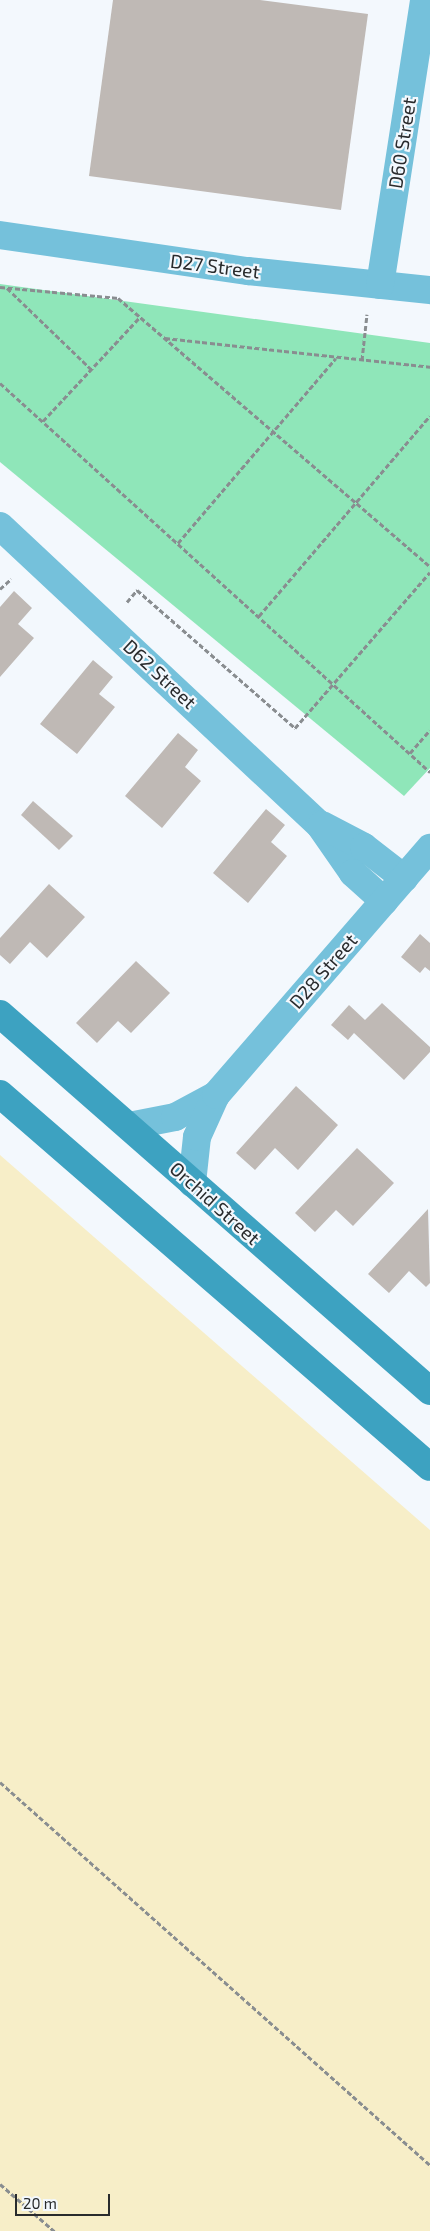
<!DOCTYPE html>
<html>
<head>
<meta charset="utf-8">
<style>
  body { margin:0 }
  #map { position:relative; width:430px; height:2231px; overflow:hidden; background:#f3f8fd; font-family:"Exo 2",sans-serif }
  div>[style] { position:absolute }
  .green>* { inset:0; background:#8fe6b9 }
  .sand>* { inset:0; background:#f7eec8 }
  .building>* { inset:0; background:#bfb9b5 }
  .path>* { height:3px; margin-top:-1.5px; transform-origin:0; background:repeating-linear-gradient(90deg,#898d90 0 5px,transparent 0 7.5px) }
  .street>* { height:28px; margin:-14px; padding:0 14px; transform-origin:14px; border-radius:14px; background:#75c1db }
  .secondary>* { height:28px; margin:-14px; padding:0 14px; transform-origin:14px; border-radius:14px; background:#3da2c1 }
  span { translate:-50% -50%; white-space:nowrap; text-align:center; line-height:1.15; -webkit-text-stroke:4.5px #f3f8fd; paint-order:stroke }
  .street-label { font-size:19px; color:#292b2d }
  .scale { position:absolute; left:15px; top:2194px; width:95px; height:22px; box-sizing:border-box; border:2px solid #292b2d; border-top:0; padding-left:6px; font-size:15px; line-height:18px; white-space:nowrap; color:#292b2d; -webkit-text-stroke:4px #f3f8fd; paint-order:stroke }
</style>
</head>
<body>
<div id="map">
  <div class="green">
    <div style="clip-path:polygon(0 284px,430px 343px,430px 768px,404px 796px,0 462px)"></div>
  </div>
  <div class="sand">
    <div style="clip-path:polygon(0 1155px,430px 1530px,430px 2231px,0 2231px)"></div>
  </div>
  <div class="building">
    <div style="clip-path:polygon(113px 0,260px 0,368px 14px,341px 210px,89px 176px)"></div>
    <div style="clip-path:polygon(14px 591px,32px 608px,18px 624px,34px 638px,0 677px,0 607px)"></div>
    <div style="clip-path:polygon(93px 660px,113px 677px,99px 694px,115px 707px,77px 754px,40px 724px)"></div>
    <div style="clip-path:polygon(178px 733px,198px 750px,185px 767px,201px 781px,162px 828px,125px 796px)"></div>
    <div style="clip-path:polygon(33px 801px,73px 836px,59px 850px,21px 815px)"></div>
    <div style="clip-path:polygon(266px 809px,285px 825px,271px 842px,287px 856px,248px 903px,213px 873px)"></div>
    <div style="clip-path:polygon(49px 884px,85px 917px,47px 958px,30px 942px,10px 964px,0 955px,0 938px)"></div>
    <div style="clip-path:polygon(420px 934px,430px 943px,430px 971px,425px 967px,420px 973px,401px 957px)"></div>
    <div style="clip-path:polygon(136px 961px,170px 993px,131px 1033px,118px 1021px,97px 1043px,76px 1023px)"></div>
    <div style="clip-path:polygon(382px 1003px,430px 1047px,430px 1052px,404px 1080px,354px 1033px,348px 1040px,331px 1025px,349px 1005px,365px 1020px)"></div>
    <div style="clip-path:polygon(296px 1086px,338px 1125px,298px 1170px,275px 1148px,255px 1170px,236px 1153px)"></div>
    <div style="clip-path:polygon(357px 1148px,394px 1183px,353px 1226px,336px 1210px,315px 1232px,295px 1213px)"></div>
    <div style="clip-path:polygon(428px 1209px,430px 1283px,426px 1287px,409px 1271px,389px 1293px,368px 1274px)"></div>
  </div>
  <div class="path">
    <div style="left:0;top:287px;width:119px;rotate:5.3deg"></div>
    <div style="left:118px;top:298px;width:411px;rotate:40.7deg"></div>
    <div style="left:7px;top:288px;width:117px;rotate:44deg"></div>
    <div style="left:165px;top:338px;width:267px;rotate:6.2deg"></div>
    <div style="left:362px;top:360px;width:46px;rotate:-83.8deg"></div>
    <div style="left:0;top:383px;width:580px;rotate:42.13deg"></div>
    <div style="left:43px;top:421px;width:142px;rotate:-47deg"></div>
    <div style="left:178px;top:543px;width:243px;rotate:-49.5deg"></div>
    <div style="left:0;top:589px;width:15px;rotate:-42deg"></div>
    <div style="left:127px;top:602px;width:16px;rotate:-50deg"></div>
    <div style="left:137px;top:590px;width:210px;rotate:41.1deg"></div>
    <div style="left:295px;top:728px;width:206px;rotate:-49.1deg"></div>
    <div style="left:259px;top:616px;width:263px;rotate:-49.5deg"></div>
    <div style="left:410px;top:753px;width:30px;rotate:-49deg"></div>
    <div style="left:0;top:1782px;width:576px;rotate:41.69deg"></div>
    <div style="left:0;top:2184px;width:72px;rotate:41deg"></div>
  </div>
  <div class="street">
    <div style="left:0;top:235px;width:251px;rotate:8.3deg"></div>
    <div style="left:248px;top:271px;width:183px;rotate:6deg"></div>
    <div style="left:380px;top:285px;width:288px;rotate:-81.2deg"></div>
    <div style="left:0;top:526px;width:437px;rotate:43.1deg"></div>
    <div style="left:319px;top:824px;width:60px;rotate:55.2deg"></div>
    <div style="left:353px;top:873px;width:42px;rotate:42.1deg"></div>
    <div style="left:322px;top:825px;width:47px;rotate:27.6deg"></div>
    <div style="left:364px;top:847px;width:51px;rotate:37.8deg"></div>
    <div style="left:129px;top:1126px;width:47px;rotate:-11.1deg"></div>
    <div style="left:175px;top:1117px;width:47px;rotate:-28.2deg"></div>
    <div style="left:192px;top:1183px;width:46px;rotate:-83.8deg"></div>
    <div style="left:197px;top:1137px;width:46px;rotate:-65.7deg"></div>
    <div style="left:216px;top:1095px;width:327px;rotate:-49.1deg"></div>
  </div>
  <div class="secondary">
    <div style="left:0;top:1014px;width:572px;rotate:41.24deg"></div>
    <div style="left:0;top:1094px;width:569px;rotate:40.94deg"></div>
  </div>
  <div class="street-label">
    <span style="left:402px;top:143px;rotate:-81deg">D60 Street</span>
    <span style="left:215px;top:266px;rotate:7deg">D27 Street</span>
    <span style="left:160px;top:674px;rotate:43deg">D62 Street</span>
    <span style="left:323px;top:971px;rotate:-49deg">D28 Street</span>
    <span style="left:215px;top:1203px;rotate:42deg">Orchid Street</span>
  </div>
  <div class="scale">20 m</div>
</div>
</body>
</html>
